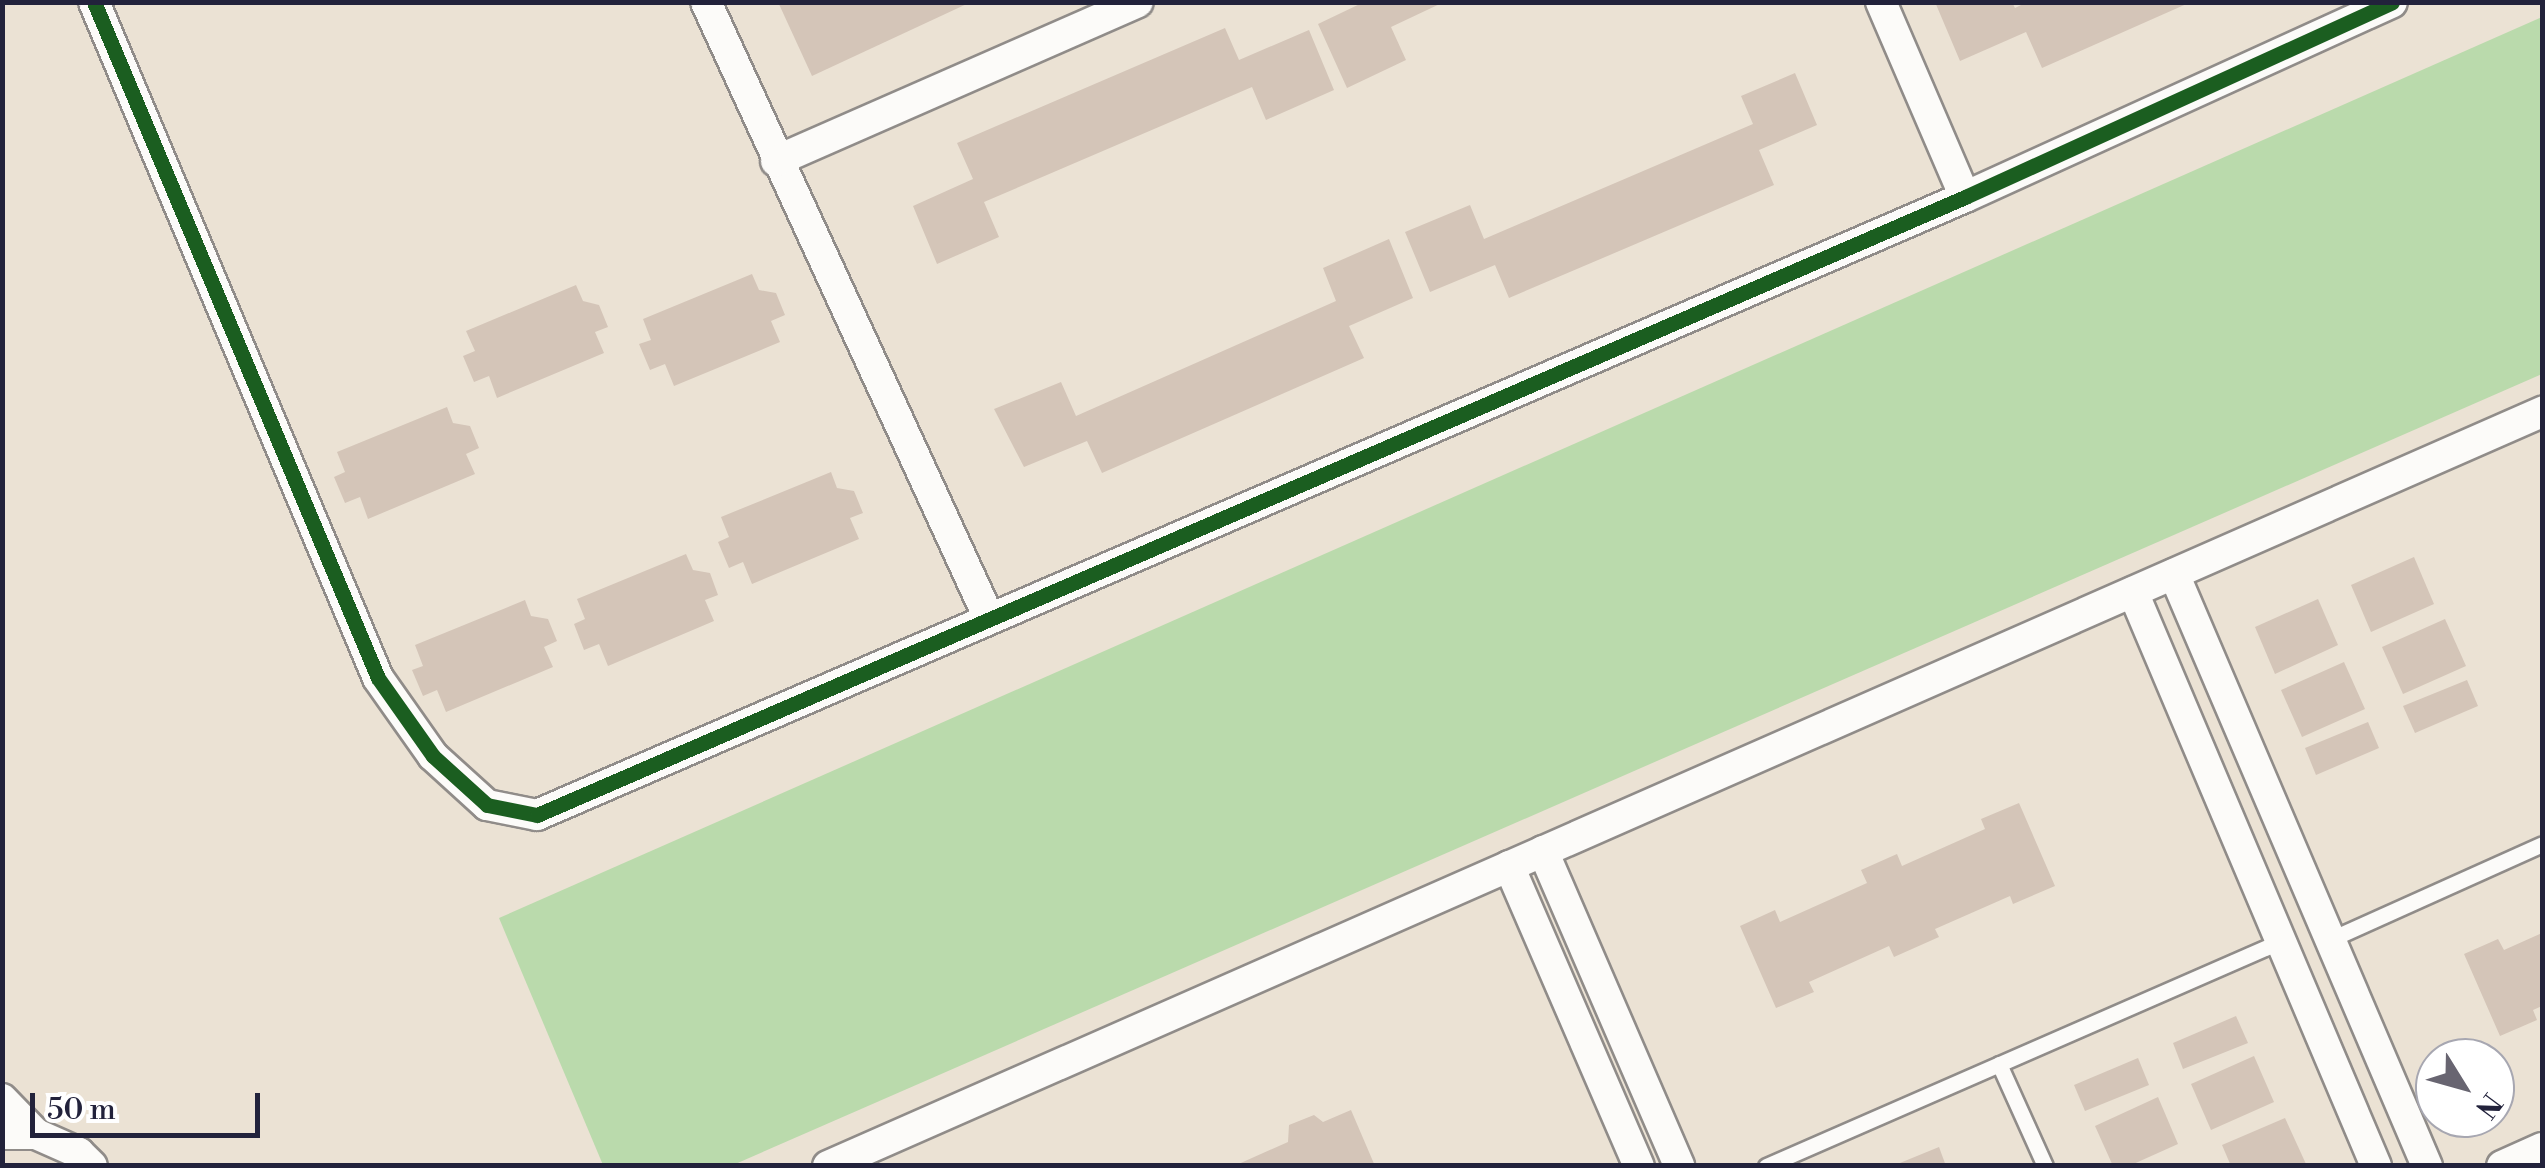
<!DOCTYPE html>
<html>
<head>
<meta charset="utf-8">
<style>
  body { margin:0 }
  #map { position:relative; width:2545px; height:1168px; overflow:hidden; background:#ebe2d4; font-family:"Libre Bodoni",serif }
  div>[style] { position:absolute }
  .green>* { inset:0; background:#badaac }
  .building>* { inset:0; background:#d4c5b8 }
  .roads { filter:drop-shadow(2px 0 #908c89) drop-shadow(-2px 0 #908c89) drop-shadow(0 2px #908c89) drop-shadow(0 -2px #908c89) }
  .service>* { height:15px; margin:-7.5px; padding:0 7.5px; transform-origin:7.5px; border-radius:7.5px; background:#fcfbf9 }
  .minor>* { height:30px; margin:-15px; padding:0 15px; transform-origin:15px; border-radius:15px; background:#fcfbf9 }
  .cycleway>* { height:15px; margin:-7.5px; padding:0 7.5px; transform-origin:7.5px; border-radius:7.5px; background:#1b5e20 }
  span { translate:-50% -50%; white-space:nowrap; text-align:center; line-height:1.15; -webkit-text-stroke:10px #fff; paint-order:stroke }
  .frame { position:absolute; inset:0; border:5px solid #22223b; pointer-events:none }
  .north { position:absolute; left:2415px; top:1038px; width:100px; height:100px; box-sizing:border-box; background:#fff; border:2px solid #a7a7b1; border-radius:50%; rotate:127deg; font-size:28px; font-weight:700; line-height:40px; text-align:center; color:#22223b }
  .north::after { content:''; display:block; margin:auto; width:35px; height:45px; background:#686571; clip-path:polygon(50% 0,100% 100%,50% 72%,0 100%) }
  .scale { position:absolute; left:30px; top:1093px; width:230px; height:45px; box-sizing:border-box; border:5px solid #22223b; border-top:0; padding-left:12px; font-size:30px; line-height:35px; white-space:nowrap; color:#22223b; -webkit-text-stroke:8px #fff; paint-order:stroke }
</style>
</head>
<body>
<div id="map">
  <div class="green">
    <div style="clip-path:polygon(2542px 17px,2542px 374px,733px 1165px,603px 1165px,499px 918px)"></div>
  </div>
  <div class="building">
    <div style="clip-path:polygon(778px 2px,971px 2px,812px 76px)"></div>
    <div style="clip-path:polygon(1364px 2px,1444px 2px,1391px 27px,1406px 60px,1347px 88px,1318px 24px)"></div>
    <div style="clip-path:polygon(1935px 2px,2012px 2px,2015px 8px,2027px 2px,2191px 2px,2042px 68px,2026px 32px,1960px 61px)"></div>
    <div style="clip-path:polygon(1225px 28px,1239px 60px,1309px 30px,1334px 90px,1266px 120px,1252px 87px,984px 202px,999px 237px,937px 264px,913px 206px,973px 179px,957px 143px)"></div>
    <div style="clip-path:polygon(1795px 73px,1817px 125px,1759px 150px,1774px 185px,1509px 298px,1495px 265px,1430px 292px,1405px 232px,1470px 205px,1484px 239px,1753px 124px,1741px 96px)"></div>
    <div style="clip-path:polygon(1389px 239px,1413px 298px,1349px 326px,1364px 358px,1102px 473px,1087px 441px,1024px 467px,994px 409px,1061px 382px,1076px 416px,1336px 301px,1323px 268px)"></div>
    <div style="clip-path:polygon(752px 274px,759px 290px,776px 293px,785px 315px,771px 321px,780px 342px,674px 386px,665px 364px,650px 370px,639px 344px,651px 340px,643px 319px)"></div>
    <div style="clip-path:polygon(576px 285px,583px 301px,599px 305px,608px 327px,595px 332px,604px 353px,497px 398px,489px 376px,474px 382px,463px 356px,475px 351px,466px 331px)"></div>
    <div style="clip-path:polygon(447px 407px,453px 423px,470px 426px,479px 448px,466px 454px,475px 474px,368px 519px,360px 497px,345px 503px,334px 477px,345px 472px,337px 452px)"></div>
    <div style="clip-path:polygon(831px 472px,837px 488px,854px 491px,863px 513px,850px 518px,859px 539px,752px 584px,743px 562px,729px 568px,718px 542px,729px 537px,721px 517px)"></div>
    <div style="clip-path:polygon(686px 554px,693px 570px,710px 573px,718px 595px,705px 600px,714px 621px,608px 666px,599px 644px,584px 650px,574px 624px,585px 619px,577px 599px)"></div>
    <div style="clip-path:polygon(2414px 557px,2434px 604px,2371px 632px,2351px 585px)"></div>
    <div style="clip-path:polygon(2318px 599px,2338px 645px,2275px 674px,2255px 627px)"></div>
    <div style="clip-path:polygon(525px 600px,531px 616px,548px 619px,557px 641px,544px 647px,553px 667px,446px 712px,437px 690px,423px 696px,412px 670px,423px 666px,415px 645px)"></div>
    <div style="clip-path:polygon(2445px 619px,2466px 666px,2403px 694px,2382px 647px)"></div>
    <div style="clip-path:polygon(2344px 662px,2365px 709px,2302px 737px,2281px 690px)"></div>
    <div style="clip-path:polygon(2467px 680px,2478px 706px,2415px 733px,2403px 706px)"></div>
    <div style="clip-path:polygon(2368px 722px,2379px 748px,2316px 775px,2305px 748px)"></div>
    <div style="clip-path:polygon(2019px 803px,2055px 886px,2013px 904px,2010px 896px,1935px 929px,1939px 937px,1894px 957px,1889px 946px,1809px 982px,1814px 992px,1776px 1008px,1740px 926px,1775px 910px,1780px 922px,1867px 883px,1861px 870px,1897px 854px,1902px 866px,1985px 829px,1981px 819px)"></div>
    <div style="clip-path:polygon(2542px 933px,2542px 1006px,2533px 1010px,2537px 1020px,2500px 1036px,2464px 954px,2498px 939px,2504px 950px)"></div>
    <div style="clip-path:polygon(2236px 1016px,2248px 1043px,2183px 1069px,2173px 1043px)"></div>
    <div style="clip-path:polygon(2254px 1056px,2274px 1102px,2211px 1130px,2191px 1084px)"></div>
    <div style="clip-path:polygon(2138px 1058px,2149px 1085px,2085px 1111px,2074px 1085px)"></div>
    <div style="clip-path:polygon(2158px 1097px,2178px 1144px,2129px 1166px,2113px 1166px,2095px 1126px)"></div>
    <div style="clip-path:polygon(1351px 1110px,1375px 1166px,1234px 1166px,1288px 1142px,1289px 1125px,1314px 1115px,1323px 1122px)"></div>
    <div style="clip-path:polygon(2285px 1118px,2306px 1164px,2231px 1166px,2222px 1145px)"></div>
    <div style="clip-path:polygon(1939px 1147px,1946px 1166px,1895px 1166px,1895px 1165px)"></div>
  </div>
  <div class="roads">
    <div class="service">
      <div style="left:2331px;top:939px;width:231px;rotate:-24.2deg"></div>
      <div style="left:1999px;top:1064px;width:112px;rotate:65.7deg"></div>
      <div style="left:1766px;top:1166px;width:562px;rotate:-23.6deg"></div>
    </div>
    <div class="minor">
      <div style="left:94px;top:2px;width:733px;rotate:67.21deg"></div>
      <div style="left:378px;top:678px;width:95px;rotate:54.8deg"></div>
      <div style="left:433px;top:756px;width:73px;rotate:42.2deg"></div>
      <div style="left:487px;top:805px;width:51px;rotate:11.3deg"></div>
      <div style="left:537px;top:815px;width:1556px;rotate:-23.4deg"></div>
      <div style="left:1965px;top:197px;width:469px;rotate:-24.5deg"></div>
      <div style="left:706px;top:2px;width:678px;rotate:65.33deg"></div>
      <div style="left:1881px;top:2px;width:212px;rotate:66.7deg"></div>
      <div style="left:776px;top:161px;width:395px;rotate:-23.7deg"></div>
      <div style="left:2174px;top:574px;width:644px;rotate:66.86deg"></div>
      <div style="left:2133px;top:592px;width:623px;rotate:67.05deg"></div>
      <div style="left:1543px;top:851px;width:343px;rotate:66.6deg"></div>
      <div style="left:1509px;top:866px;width:327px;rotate:66.6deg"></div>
      <div style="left:2px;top:1099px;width:49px;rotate:45.8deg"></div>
      <div style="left:2px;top:1134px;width:34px"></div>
      <div style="left:36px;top:1134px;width:47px;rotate:23.8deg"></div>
      <div style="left:79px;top:1153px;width:18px;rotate:45deg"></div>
      <div style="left:828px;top:1166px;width:1873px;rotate:-23.75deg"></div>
      <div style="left:2502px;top:1166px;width:44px;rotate:-24.2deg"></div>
    </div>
  </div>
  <div class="cycleway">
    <div style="left:94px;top:2px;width:733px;rotate:67.21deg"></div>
    <div style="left:378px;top:678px;width:95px;rotate:54.8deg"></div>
    <div style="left:433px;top:756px;width:73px;rotate:42.2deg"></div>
    <div style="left:487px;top:805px;width:51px;rotate:11.3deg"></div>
    <div style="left:537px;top:815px;width:1556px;rotate:-23.4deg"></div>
    <div style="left:1965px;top:197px;width:469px;rotate:-24.5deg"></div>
  </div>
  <div class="frame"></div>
  <div class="north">N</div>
  <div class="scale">50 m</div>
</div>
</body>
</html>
